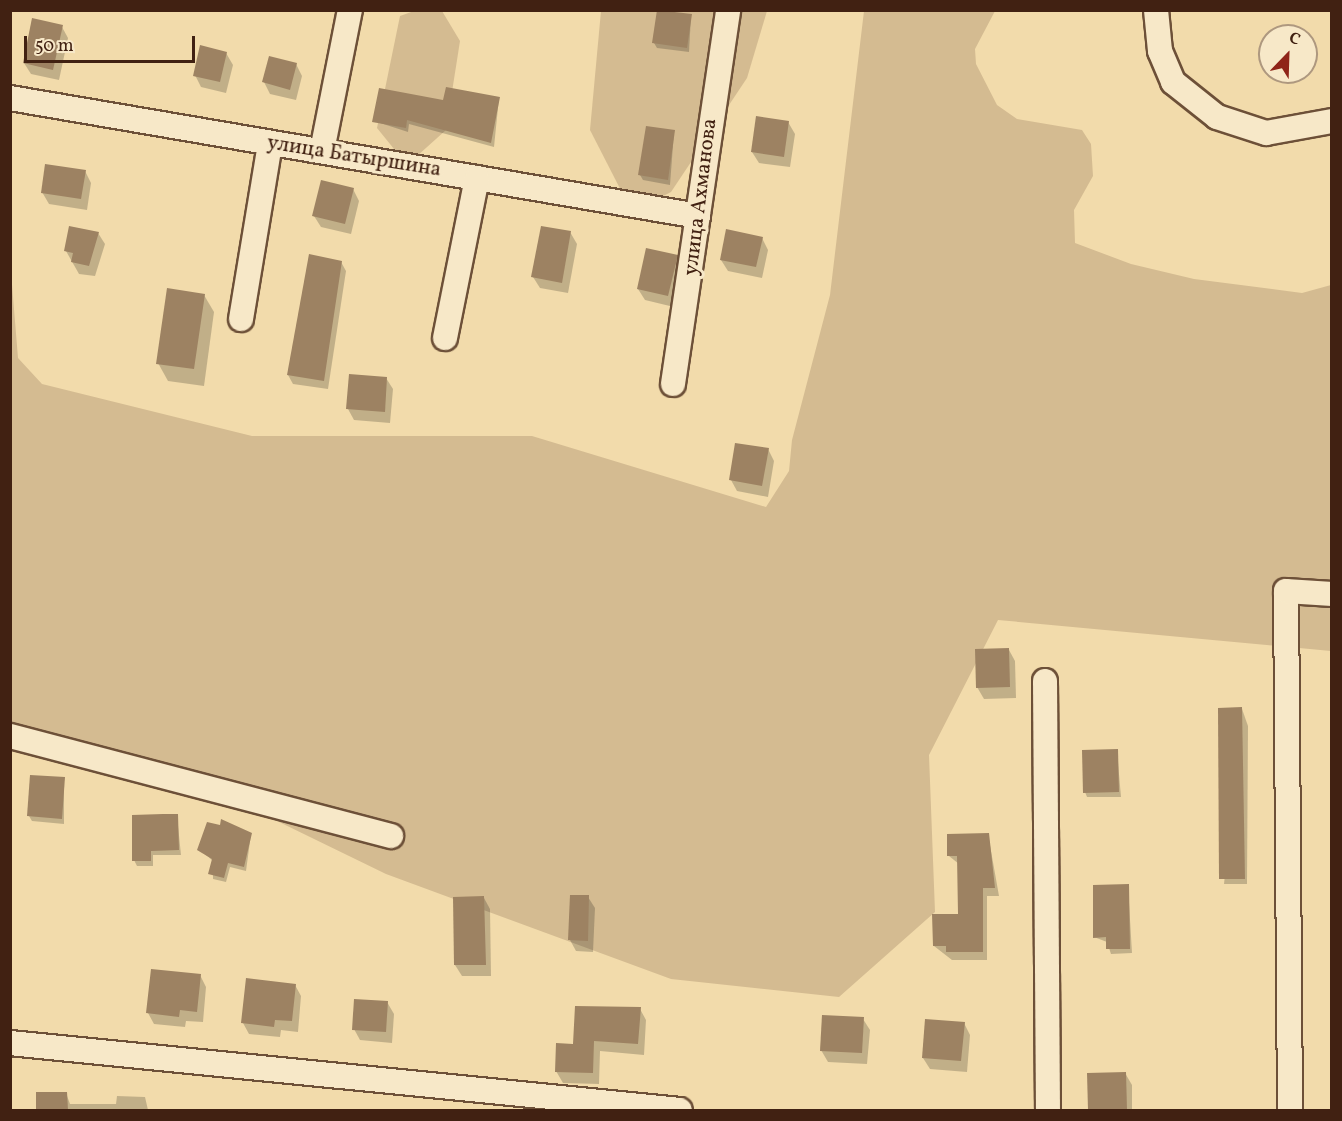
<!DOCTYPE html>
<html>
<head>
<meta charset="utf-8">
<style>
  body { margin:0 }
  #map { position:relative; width:1342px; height:1121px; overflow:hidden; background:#f2dbab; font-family:Vollkorn,serif }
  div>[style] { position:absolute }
  .green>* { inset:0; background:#d4bb91 }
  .shadow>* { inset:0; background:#0003 }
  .building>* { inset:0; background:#9d8262 }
  .roads { filter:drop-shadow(2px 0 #6d5038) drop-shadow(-2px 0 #6d5038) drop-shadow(0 2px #6d5038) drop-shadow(0 -2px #6d5038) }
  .minor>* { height:24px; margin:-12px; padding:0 12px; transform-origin:12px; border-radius:12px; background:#f7e8c8 }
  span { translate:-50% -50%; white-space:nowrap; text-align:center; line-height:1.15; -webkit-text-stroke:6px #f7e8c8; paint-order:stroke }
  .street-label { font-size:21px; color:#412112 }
  .frame { position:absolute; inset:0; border:12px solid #412112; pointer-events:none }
  .north { position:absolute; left:1258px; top:24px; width:60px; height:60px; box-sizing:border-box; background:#f7e8c8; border:2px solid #ae987f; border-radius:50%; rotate:23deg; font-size:16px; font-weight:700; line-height:24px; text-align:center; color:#412112 }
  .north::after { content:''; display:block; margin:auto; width:21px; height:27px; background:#8f2418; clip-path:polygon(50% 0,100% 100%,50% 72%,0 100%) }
  .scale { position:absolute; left:24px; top:36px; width:171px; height:27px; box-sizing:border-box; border:3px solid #412112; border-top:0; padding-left:8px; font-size:18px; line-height:21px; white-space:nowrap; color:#412112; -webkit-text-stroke:4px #f7e8c8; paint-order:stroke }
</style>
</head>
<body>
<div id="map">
  <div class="green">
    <div style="clip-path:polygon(414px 11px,442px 11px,460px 41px,446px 130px,407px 165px,377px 128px,400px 16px)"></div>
    <div style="clip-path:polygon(601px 11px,767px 11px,747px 78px,671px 192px,632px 212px,590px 130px)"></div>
    <div style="clip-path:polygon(864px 11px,995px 11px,975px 49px,976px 64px,997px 105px,1017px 119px,1082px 130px,1091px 144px,1093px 176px,1074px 210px,1075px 243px,1131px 264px,1194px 279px,1302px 293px,1331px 285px,1331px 651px,998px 620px,929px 755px,935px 912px,839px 997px,671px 979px,386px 874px,158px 763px,11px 743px,10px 260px,18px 358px,42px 384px,252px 436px,532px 436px,766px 507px,789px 471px,792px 440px,830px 295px)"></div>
  </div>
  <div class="shadow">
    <div style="clip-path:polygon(691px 16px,689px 52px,657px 48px,654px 43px)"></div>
    <div style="clip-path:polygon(62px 27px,68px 38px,59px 80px,31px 74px,24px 63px)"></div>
    <div style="clip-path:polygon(226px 53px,233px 65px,226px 93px,201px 87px,195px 75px)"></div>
    <div style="clip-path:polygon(296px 64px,302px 76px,296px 100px,270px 94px,264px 82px)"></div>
    <div style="clip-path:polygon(499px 98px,494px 147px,409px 124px,408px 132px,374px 121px,445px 102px)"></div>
    <div style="clip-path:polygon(788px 122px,795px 134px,790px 167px,759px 163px,752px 152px)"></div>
    <div style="clip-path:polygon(674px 132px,670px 185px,643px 180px,640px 175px)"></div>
    <div style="clip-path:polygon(85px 171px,91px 183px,87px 210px,49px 204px,42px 192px)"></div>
    <div style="clip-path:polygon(353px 189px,359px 201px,351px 234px,321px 227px,314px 216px)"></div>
    <div style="clip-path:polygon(570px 232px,577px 244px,568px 293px,540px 288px,533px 277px)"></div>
    <div style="clip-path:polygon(98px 233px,105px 244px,95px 276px,79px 274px,66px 251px)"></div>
    <div style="clip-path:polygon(762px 238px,768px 250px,762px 278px,728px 271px,721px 260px)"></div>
    <div style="clip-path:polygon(677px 256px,683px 267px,674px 307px,645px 300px,638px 289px)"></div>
    <div style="clip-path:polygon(341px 262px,346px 271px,328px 389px,293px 384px,288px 375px)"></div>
    <div style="clip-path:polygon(204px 295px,214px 312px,204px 386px,168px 381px,158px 363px)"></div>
    <div style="clip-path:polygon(386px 378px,393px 389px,390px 423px,354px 420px,348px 409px)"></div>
    <div style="clip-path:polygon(768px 449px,774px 461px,768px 497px,737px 491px,731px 480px)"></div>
    <div style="clip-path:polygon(1009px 650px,1015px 661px,1016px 698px,984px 699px,977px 687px)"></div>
    <div style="clip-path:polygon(1242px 709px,1248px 726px,1247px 884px,1224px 884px)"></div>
    <div style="clip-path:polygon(1117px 751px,1121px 797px,1087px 797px,1085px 792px)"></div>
    <div style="clip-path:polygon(64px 779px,64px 824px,32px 821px,29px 816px)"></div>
    <div style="clip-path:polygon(177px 816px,181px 855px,153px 855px,153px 866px,137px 866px,134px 860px)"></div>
    <div style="clip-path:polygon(251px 834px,246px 871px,230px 867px,226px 882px,213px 879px,213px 861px,199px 849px)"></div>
    <div style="clip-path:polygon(988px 834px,999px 896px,987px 896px,987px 960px,952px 960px,934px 946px,960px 915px,959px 864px,949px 856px)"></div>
    <div style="clip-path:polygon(1128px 886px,1132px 953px,1111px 954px,1107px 942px,1094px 937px)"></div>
    <div style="clip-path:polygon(588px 897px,595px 908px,593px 952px,576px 951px,570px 940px)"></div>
    <div style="clip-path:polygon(484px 898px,490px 909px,491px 976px,462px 976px,455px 965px)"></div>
    <div style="clip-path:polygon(200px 975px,206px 987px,203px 1022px,186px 1021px,185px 1027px,154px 1024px,148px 1013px)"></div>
    <div style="clip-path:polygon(295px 985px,301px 996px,298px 1032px,281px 1030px,280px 1037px,249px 1034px,243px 1023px)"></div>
    <div style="clip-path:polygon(387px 1002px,394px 1014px,392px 1043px,360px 1040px,354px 1029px)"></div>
    <div style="clip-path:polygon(640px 1009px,646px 1020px,644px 1055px,600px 1051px,599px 1084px,563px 1083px,556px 1071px,574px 1046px)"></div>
    <div style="clip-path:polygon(863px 1019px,870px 1030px,867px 1064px,828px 1062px,821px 1050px)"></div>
    <div style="clip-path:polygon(926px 1021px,964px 1023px,970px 1035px,967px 1072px,930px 1069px,923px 1058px)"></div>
    <div style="clip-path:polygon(1125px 1073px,1132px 1085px,1132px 1110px,1089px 1110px,1088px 1074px)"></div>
    <div style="clip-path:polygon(66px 1093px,70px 1104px,116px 1104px,117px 1096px,145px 1097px,148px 1110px,38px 1110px,38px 1094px)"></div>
  </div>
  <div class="building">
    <div style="clip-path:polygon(657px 10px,692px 14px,687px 48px,652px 43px)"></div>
    <div style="clip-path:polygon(32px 18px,63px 25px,53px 70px,23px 63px)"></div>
    <div style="clip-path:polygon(200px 45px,227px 52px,220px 82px,193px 76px)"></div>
    <div style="clip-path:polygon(269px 56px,297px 63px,290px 90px,262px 82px)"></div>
    <div style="clip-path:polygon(446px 87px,500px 97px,491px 143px,407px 120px,406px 128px,372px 122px,379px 88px,443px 100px)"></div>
    <div style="clip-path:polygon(756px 116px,789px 121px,784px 157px,751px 152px)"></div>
    <div style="clip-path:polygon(646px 126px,675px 130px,668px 180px,638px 175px)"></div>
    <div style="clip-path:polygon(45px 164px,86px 170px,81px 199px,41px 193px)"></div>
    <div style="clip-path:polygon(321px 180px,354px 188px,345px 224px,312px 216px)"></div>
    <div style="clip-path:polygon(69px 226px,99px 232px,89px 266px,71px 262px,73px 253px,64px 251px)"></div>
    <div style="clip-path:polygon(541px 226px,571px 231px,562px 283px,531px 277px)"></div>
    <div style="clip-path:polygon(726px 229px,763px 237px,756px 267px,720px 260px)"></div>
    <div style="clip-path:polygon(646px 248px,678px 255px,668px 296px,637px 289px)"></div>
    <div style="clip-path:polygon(309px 254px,342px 261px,324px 381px,287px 375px)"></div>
    <div style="clip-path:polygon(167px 288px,205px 294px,194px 369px,156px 364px)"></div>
    <div style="clip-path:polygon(349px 374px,387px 377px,385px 412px,346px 409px)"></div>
    <div style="clip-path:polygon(735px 443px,769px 448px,762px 486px,729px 480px)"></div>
    <div style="clip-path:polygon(1009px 648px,1010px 687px,976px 688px,975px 649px)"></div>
    <div style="clip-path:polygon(1242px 707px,1245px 879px,1219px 879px,1218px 708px)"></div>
    <div style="clip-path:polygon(1118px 749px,1119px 792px,1083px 793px,1082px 750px)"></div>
    <div style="clip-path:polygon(30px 775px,65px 777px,62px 819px,27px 816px)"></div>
    <div style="clip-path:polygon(163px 814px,178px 814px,179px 850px,151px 851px,151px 861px,132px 861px,132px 815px)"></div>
    <div style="clip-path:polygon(221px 819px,252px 833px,244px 867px,228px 863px,224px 878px,208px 874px,212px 859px,197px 850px,207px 822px,220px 825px)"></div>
    <div style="clip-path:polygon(989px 833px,995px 888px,983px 888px,983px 952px,946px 952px,946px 946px,933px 946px,932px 914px,958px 914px,957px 856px,947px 856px,947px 834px)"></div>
    <div style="clip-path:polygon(1129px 884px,1130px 949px,1106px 949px,1106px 937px,1093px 938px,1093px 885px)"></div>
    <div style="clip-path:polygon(570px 895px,589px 895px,588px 941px,568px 940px)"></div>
    <div style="clip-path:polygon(484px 896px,486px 965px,454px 965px,453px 897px)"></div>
    <div style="clip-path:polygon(151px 969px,201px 974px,197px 1012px,180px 1010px,179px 1017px,146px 1013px)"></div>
    <div style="clip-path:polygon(246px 978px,296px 984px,292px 1021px,275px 1020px,274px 1027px,241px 1023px)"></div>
    <div style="clip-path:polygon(354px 999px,388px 1001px,386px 1032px,352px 1030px)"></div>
    <div style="clip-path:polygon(575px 1006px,641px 1007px,638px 1044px,594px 1041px,593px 1073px,555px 1072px,556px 1043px,573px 1044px)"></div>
    <div style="clip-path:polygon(822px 1015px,864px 1017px,862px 1053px,820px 1051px)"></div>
    <div style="clip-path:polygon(925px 1019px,965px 1022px,961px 1061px,922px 1058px)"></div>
    <div style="clip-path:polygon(1126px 1072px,1127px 1110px,1088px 1110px,1087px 1073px)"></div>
    <div style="clip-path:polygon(36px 1092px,67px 1092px,68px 1110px,36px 1110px)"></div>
  </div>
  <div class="roads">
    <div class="minor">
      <div style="left:1156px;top:10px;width:41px;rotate:84.4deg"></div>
      <div style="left:1160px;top:51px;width:34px;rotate:67deg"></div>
      <div style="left:1173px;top:82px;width:56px;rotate:38.5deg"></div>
      <div style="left:1217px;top:117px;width:52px;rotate:18.1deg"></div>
      <div style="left:1266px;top:133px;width:67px;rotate:-10.3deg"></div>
      <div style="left:10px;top:98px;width:698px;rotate:9.73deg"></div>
      <div style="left:322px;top:151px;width:144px;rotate:-78.8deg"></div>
      <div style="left:241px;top:319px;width:177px;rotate:-80.6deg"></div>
      <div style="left:445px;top:338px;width:163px;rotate:-78.7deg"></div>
      <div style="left:673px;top:384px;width:378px;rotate:-81.6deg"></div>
      <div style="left:1045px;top:681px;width:429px;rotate:89.6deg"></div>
      <div style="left:10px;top:736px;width:394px;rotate:14.7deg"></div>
      <div style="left:10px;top:1043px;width:673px;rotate:5.71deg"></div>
      <div style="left:1290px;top:1110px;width:519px;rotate:-90.44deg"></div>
      <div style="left:1286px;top:591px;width:46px;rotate:3.7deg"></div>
    </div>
  </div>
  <div class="street-label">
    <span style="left:354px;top:157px;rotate:9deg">улица Батыршина</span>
    <span style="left:701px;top:197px;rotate:-83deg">улица Ахманова</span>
  </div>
  <div class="frame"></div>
  <div class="north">С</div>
  <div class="scale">50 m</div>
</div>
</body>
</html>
